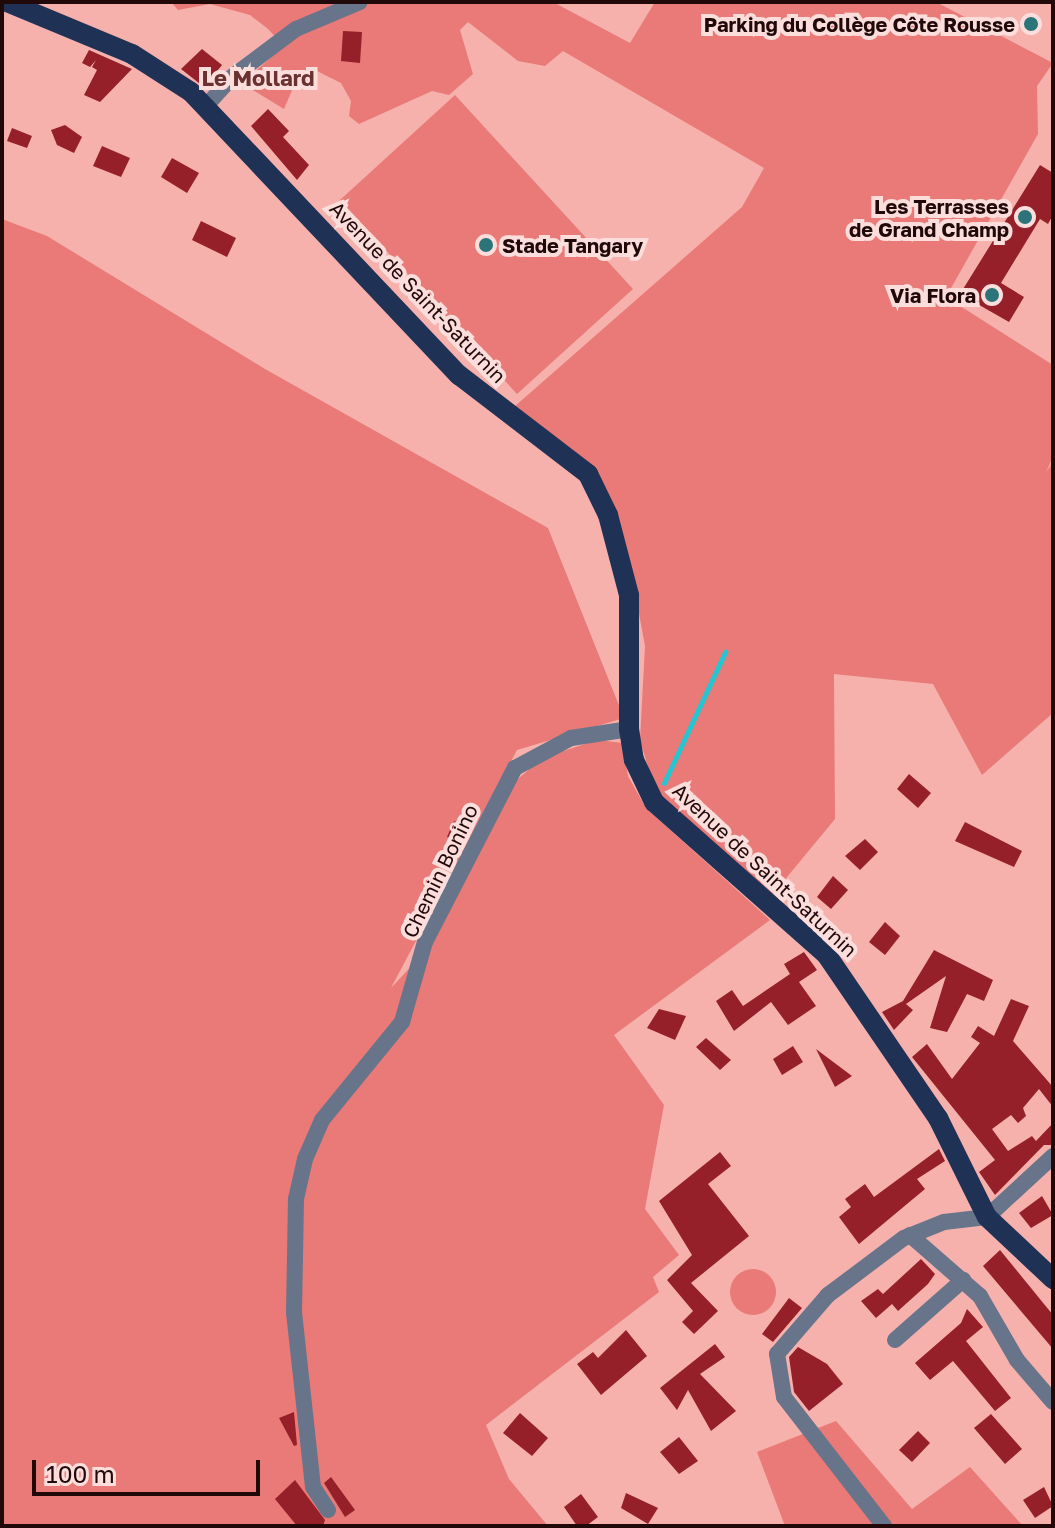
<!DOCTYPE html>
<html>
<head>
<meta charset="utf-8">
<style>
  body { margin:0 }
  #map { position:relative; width:1055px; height:1528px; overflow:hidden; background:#f6b1ad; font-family:"Golos Text",sans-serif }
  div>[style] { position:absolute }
  .green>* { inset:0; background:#e97a77 }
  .round { border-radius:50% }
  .stream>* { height:5px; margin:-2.5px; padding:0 2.5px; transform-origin:2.5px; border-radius:2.5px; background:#26c5d0 }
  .building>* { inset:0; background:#952029 }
  .minor>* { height:16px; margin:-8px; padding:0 8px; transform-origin:8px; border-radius:8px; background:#68748a }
  .major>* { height:20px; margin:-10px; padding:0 10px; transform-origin:10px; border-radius:10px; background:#1f3256 }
  .dots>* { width:22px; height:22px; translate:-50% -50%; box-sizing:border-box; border:4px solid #fbdedc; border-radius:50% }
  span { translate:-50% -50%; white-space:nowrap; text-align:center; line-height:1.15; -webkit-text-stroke:8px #fbdedc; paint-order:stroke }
  .poi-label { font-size:20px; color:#210909; font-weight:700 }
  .right { translate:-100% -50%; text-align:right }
  .left { translate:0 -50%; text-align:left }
  .street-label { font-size:20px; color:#210909 }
  .neighbourhood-label { font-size:22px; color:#6a3130; font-weight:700 }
  .frame { position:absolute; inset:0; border:4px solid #210909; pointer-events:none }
  .scale { position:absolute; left:32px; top:1460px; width:228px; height:36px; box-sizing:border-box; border:4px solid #210909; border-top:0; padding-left:10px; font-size:24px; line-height:28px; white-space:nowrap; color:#210909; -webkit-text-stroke:6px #fbdedc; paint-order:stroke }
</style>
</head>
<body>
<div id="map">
  <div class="green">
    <div style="clip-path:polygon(171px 2px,553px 2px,630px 43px,655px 2px,936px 2px,1053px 63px,1037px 86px,1038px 134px,946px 297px,1053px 365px,1053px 457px,1046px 472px,1053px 462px,1053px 713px,982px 775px,933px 684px,834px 674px,835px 819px,773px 894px,667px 806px,651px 777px,640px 740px,645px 646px,635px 592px,592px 471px,514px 407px,742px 207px,764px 168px,563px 51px,545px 66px,518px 61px,468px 22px,460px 30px,473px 74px,449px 95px,432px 91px,359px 124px,349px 116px,351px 101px,341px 83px,317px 71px,299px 74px,284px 109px,251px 89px,249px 77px,284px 46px,268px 29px,250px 15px,210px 4px,178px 10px)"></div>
    <div style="clip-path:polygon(455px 95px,633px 289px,517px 394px,340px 200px)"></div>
    <div style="clip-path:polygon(2px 219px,47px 236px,265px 369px,548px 528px,624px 718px,517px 750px,391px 988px,433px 943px,511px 785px,542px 758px,597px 740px,623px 743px,628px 776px,646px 808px,770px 920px,614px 1035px,664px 1105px,645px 1209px,679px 1255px,653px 1277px,659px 1292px,486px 1425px,509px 1479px,548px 1526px,2px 1526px)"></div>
    <div class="round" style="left:730px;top:1269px;width:46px;height:46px"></div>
    <div style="clip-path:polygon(836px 1421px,912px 1509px,970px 1467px,1023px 1526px,785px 1526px,757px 1452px)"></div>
  </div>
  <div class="stream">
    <div style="left:664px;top:783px;width:145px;rotate:-65deg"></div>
  </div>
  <div class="building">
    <div style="clip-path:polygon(343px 31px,362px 32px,360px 63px,341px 61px)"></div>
    <div style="clip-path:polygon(202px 49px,222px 65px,204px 87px,181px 69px)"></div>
    <div style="clip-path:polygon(89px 50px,132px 69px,100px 102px,84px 95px,97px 70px,92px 67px,96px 60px,90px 67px,82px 63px)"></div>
    <div style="clip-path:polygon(268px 109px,289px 131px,283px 137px,309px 165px,297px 180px,251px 126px)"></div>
    <div style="clip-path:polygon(65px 125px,82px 137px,74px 153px,57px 145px,51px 130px)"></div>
    <div style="clip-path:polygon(12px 128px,32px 136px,27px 148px,7px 141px)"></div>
    <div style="clip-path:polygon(102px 146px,130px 158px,121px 177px,93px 166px)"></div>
    <div style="clip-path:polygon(172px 158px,199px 173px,187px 193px,161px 177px)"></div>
    <div style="clip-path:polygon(1040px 165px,1053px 173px,1053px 215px,1048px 224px,1040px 219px,1001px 283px,1024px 297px,1009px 322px,960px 294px)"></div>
    <div style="clip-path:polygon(201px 221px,236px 238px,227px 257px,192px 240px)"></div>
    <div style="clip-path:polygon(909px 774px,931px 793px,918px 808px,897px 789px)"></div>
    <div style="clip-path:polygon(454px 821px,471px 830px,464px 843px,447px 837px)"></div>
    <div style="clip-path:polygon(965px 822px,1022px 851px,1014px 867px,955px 841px)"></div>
    <div style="clip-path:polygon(865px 839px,878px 852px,860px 870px,845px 856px)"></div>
    <div style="clip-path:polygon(833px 876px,848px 890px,831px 909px,817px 897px)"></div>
    <div style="clip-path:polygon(885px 922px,900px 936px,885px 955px,869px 942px)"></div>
    <div style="clip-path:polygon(934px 950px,993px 980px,984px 1001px,967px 994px,947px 1032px,930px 1028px,946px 976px,906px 1004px,913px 1010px,894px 1030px,882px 1012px,903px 1001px)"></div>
    <div style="clip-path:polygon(804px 952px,817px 970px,799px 982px,816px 1006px,788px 1025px,771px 1002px,734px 1031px,716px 1001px,732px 990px,743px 1006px,790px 974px,784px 964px)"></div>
    <div style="clip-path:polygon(1011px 999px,1029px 1006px,1013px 1041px,1053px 1087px,1053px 1107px,1039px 1089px,1023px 1108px,1026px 1116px,1018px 1123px,1011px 1115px,992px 1129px,1008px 1151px,1032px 1136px,1036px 1141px,1053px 1123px,1053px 1145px,1044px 1145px,995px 1195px,979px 1172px,995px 1160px,912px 1057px,927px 1044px,952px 1079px,980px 1043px,971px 1037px,978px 1026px,994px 1036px)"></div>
    <div style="clip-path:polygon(659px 1009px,686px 1016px,675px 1040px,647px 1028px)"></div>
    <div style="clip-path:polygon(706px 1038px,731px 1060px,720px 1070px,696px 1047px)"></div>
    <div style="clip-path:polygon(793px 1046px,803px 1062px,782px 1075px,773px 1059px)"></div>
    <div style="clip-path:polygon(816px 1049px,852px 1076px,835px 1087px)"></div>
    <div style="clip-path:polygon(939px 1149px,945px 1161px,917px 1179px,925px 1189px,859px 1244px,839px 1217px,851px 1207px,845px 1199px,865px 1184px,874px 1197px)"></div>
    <div style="clip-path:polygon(720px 1152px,731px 1166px,708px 1184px,749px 1236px,691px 1283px,718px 1311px,694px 1334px,682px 1322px,693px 1311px,667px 1280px,692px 1255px,659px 1201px)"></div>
    <div style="clip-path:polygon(1042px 1196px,1053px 1215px,1031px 1228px,1019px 1213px)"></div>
    <div style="clip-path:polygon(1000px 1250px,1053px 1315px,1053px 1349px,983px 1266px)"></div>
    <div style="clip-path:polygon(921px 1259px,935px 1274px,928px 1284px,898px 1311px,892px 1304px,876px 1318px,861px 1301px,878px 1289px,883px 1294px)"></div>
    <div style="clip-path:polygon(789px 1298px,802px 1308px,773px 1342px,762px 1334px)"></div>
    <div style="clip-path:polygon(967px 1309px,983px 1327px,966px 1341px,1011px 1398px,995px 1411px,953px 1361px,930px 1380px,915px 1363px,961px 1323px)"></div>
    <div style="clip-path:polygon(626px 1330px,647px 1356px,601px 1395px,577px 1364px,593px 1352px,598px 1358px)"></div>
    <div style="clip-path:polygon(715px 1344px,725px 1357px,700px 1374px,736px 1411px,711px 1431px,688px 1390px,677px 1410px,660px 1388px)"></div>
    <div style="clip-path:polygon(798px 1347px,827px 1364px,843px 1384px,809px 1411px,794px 1392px,789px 1357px)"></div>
    <div style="clip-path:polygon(294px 1412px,297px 1445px,294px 1446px,279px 1418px)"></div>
    <div style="clip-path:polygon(520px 1413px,548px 1438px,532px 1456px,503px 1433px)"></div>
    <div style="clip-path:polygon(991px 1414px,1022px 1449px,1005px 1464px,974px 1428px)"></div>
    <div style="clip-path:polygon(918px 1431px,930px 1443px,912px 1462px,899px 1450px)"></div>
    <div style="clip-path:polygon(679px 1437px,698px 1461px,679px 1474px,660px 1452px)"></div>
    <div style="clip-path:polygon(331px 1477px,355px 1510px,345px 1517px,324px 1483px)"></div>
    <div style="clip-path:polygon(295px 1480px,325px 1520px,323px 1526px,297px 1526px,275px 1499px)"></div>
    <div style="clip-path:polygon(1044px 1487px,1053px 1506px,1035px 1518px,1023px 1500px)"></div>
    <div style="clip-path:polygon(626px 1493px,658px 1508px,648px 1524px,621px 1508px)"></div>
    <div style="clip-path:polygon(581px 1494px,598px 1517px,586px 1526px,577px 1526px,564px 1507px)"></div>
  </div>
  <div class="minor">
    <div style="left:206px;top:106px;width:39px;rotate:-48deg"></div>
    <div style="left:232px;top:77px;width:80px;rotate:-36.9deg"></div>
    <div style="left:296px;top:29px;width:69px;rotate:-22.9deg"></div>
    <div style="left:910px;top:1235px;width:93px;rotate:41.1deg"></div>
    <div style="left:980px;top:1296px;width:74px;rotate:60deg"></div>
    <div style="left:1017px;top:1360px;width:55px;rotate:49.4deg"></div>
    <div style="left:895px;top:1340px;width:91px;rotate:-41.4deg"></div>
    <div style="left:328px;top:1510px;width:27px;rotate:-123deg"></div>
    <div style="left:313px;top:1487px;width:175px;rotate:-96.2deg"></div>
    <div style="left:294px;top:1313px;width:114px;rotate:-89deg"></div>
    <div style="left:296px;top:1199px;width:41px;rotate:-77.3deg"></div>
    <div style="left:305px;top:1159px;width:43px;rotate:-66.4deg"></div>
    <div style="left:322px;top:1120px;width:127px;rotate:-50.8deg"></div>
    <div style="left:402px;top:1022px;width:83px;rotate:-74deg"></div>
    <div style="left:425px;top:942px;width:196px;rotate:-62.7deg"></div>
    <div style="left:515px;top:768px;width:64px;rotate:-28.2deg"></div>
    <div style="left:571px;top:738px;width:59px;rotate:-8.8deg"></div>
    <div style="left:884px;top:1526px;width:163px;rotate:-127.8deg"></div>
    <div style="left:784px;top:1397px;width:44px;rotate:-99.2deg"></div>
    <div style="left:777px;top:1354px;width:78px;rotate:-49.2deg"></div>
    <div style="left:828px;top:1295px;width:95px;rotate:-36.9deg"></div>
    <div style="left:904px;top:1238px;width:43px;rotate:-21.8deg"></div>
    <div style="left:944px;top:1222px;width:43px;rotate:-6.6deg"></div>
    <div style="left:987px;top:1217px;width:90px;rotate:-42.7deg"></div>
  </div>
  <div class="major">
    <div style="left:7px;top:2px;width:135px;rotate:22.6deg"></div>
    <div style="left:132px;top:54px;width:70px;rotate:32.8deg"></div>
    <div style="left:191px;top:92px;width:390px;rotate:46.6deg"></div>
    <div style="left:459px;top:375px;width:163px;rotate:37.5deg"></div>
    <div style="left:588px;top:474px;width:46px;rotate:64deg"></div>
    <div style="left:608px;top:515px;width:83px;rotate:75.3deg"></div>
    <div style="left:629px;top:595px;width:134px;rotate:90deg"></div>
    <div style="left:629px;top:729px;width:31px;rotate:81deg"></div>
    <div style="left:634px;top:760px;width:47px;rotate:64.5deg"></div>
    <div style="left:654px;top:802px;width:230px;rotate:41.5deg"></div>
    <div style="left:826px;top:954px;width:199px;rotate:55.7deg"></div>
    <div style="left:938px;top:1118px;width:110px;rotate:63.7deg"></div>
    <div style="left:987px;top:1217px;width:91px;rotate:43.2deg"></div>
  </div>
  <div class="dots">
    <div style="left:1031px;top:24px;background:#2a747a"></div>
    <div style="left:1025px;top:217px;background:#2a747a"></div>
    <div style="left:486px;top:245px;background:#2a747a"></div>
    <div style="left:992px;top:295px;background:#2a747a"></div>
  </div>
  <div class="poi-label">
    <span class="right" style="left:1015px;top:24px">Parking du Collège Côte Rousse</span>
    <span class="right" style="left:1009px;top:218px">Les Terrasses<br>de Grand Champ</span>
    <span class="left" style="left:502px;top:245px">Stade Tangary</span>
    <span class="right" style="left:976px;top:295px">Via Flora</span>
  </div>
  <div class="street-label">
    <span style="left:418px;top:292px;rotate:46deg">Avenue de Saint-Saturnin</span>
    <span style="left:765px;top:870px;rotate:43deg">Avenue de Saint-Saturnin</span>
    <span style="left:440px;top:871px;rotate:-64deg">Chemin Bonino</span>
  </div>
  <div class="neighbourhood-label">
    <span style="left:258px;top:78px">Le Mollard</span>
  </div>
  <div class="frame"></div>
  <div class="scale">100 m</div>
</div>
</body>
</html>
